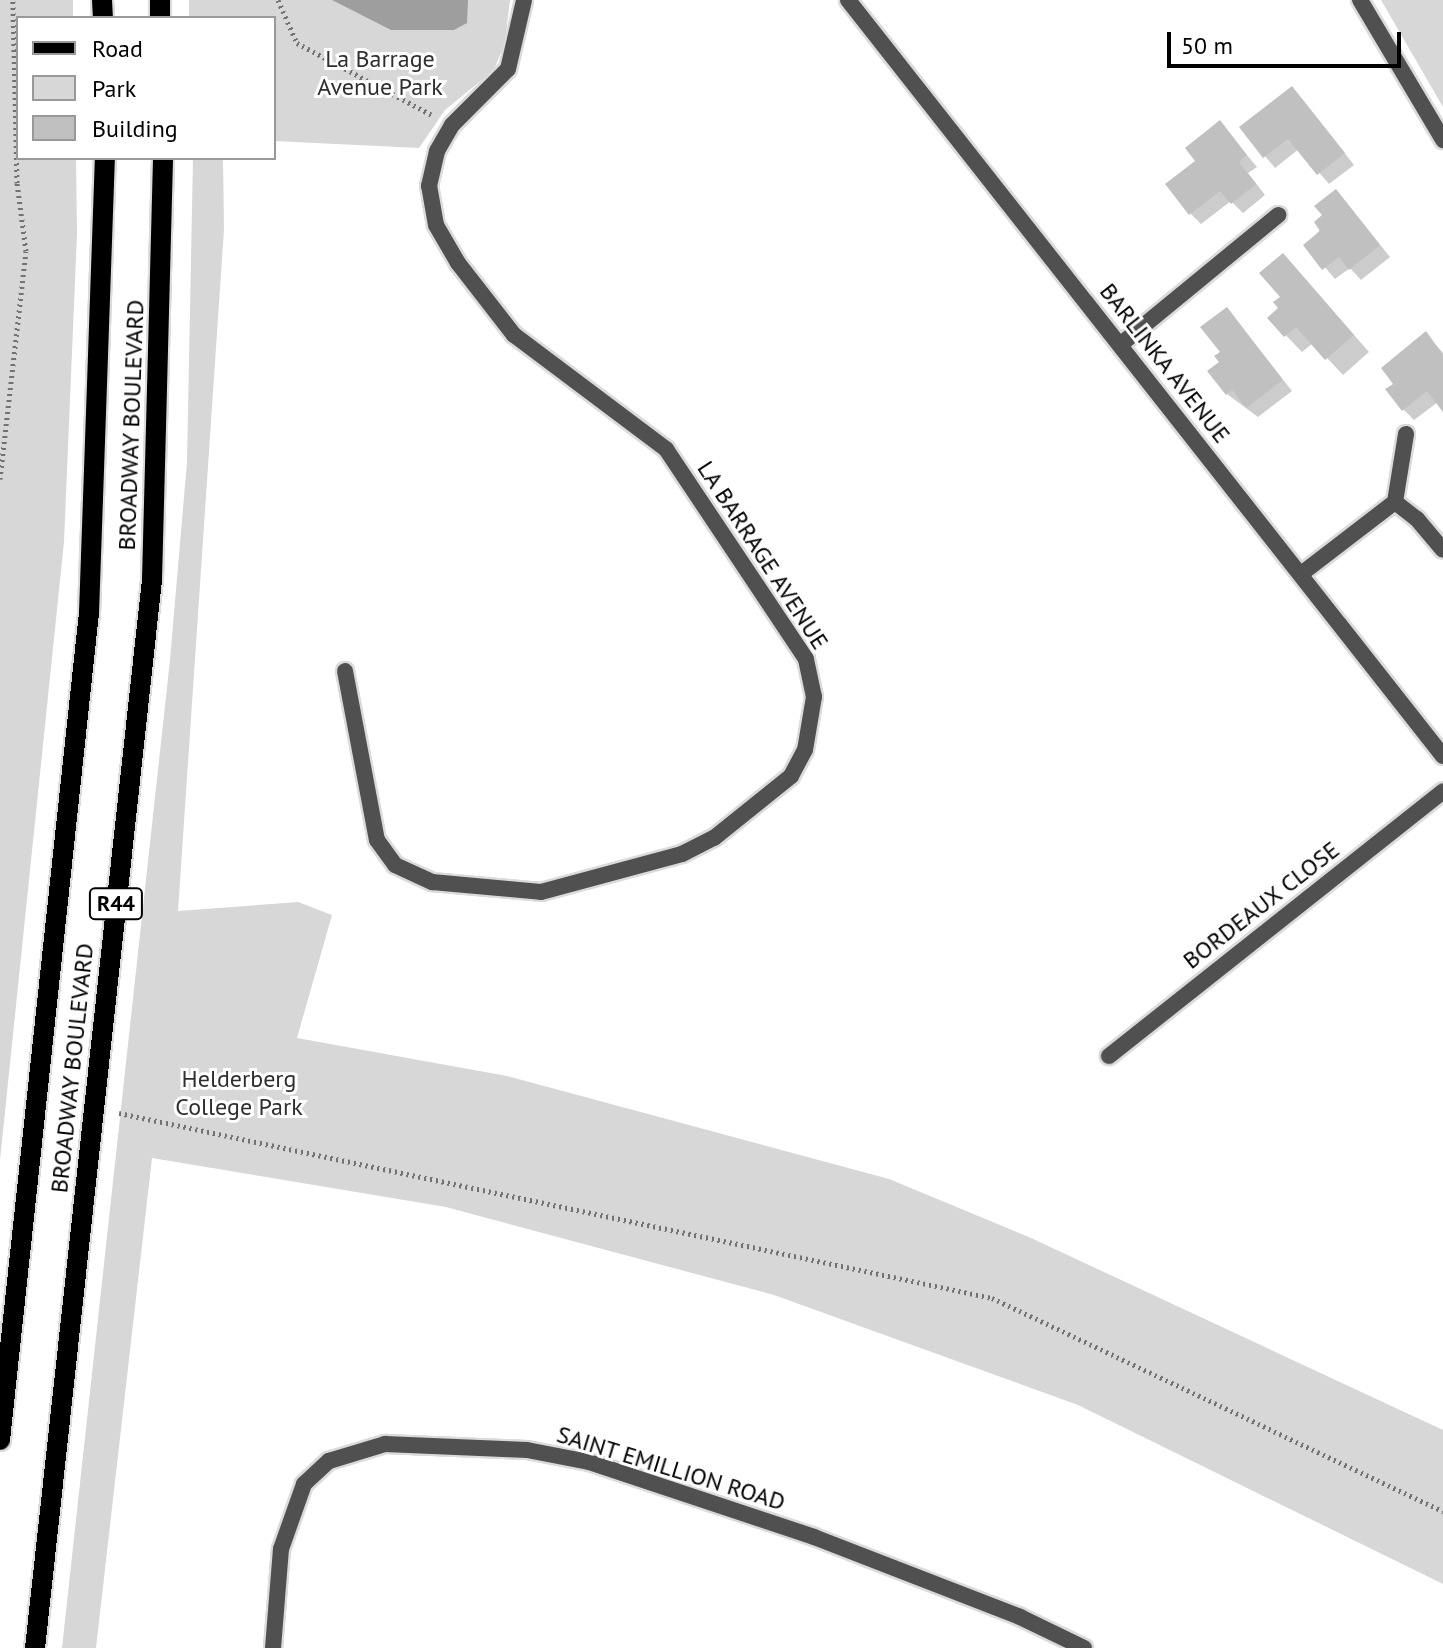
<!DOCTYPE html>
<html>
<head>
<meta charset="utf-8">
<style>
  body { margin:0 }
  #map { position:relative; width:1443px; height:1648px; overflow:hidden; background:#fff; font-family:"PT Sans",sans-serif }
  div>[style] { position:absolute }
  .green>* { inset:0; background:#d7d7d7 }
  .water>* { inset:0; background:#9e9e9e }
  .shadow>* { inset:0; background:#0003 }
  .building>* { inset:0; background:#c0c0c0 }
  .path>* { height:5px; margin-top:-2.5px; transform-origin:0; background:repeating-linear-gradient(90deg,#727272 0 2px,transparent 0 6px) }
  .roads { filter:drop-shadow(2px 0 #dbdbdb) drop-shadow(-2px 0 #dbdbdb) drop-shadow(0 2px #dbdbdb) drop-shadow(0 -2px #dbdbdb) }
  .minor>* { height:16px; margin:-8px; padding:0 8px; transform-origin:8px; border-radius:8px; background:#505050 }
  .tertiary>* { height:16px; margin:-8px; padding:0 8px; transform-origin:8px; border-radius:8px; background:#505050 }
  .primary>* { height:20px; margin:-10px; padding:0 10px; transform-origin:10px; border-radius:10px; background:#000 }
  span { translate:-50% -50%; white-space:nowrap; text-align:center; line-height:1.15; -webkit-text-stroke:6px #fff; paint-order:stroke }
  .shield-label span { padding:2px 6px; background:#fff; border:2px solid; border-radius:6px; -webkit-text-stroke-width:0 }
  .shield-label { font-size:22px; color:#000; font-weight:700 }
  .park-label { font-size:24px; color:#2e2e2e }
  .street-label { font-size:24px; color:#000 }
  .legend { position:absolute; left:16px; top:16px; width:260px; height:144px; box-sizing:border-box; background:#fff; border:2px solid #999; margin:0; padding:10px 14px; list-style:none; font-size:24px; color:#000 }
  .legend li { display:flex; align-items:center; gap:16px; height:40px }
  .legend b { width:40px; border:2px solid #999 }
  .scale { position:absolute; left:1167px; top:32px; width:234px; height:36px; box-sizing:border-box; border:4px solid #000; border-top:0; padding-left:10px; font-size:24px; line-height:28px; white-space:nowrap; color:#000; -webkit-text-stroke:6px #fff; paint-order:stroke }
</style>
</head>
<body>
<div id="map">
  <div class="green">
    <div style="clip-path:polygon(0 0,73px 0,73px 18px,18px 18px,18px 158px,76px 158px,77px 234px,64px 542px,0 1160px)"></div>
    <div style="clip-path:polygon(189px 0,510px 0,505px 42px,494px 70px,445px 110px,419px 148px,274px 141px,274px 18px,189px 18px)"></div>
    <div style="clip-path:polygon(1381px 0,1443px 0,1443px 107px)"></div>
    <div style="clip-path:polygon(193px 158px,223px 158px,224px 229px,178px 911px,298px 902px,332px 915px,297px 1038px,507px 1076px,889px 1179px,1031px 1238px,1443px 1430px,1443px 1584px,1078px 1405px,774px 1295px,446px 1207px,152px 1158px,96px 1648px,62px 1648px,170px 660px,187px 462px)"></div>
  </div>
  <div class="water">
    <div style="clip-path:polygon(332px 0,468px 0,467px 23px,454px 30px,391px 30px)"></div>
  </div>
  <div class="shadow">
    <div style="clip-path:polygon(1302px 99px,1354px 165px,1329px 184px,1299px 149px,1275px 168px,1241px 127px)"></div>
    <div style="clip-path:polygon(1220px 123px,1257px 167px,1248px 173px,1265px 195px,1243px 213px,1231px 201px,1201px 224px,1191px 214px,1198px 161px)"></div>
    <div style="clip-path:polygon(1346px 202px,1390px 257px,1361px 280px,1350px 268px,1335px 279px,1306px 245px)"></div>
    <div style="clip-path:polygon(1299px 272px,1369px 352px,1343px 375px,1313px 343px,1302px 352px,1269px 318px,1281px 308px)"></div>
    <div style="clip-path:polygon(1227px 309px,1292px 391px,1258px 417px,1227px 394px,1222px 363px)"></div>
    <div style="clip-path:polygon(1426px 334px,1443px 353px,1443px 408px,1438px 402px,1414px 420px,1404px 410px,1396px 384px)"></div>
  </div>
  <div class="building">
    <div style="clip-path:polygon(1292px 86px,1345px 153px,1317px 175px,1288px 139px,1263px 158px,1239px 127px)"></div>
    <div style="clip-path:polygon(1220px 120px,1247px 155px,1239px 162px,1256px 184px,1231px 204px,1220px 191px,1189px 215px,1165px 184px,1195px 161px,1185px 148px)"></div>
    <div style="clip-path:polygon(1336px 189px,1380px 245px,1349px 270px,1339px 257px,1322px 270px,1303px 245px,1320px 231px,1314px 222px,1322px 215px,1314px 206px)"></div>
    <div style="clip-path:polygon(1283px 253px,1354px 335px,1325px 360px,1296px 327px,1284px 337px,1267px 318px,1278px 308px,1273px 302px,1280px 297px,1259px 273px)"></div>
    <div style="clip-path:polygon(1227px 307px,1283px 380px,1246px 408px,1232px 390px,1226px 395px,1207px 371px,1219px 362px,1214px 356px,1220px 352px,1200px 327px)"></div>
    <div style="clip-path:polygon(1426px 331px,1443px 355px,1443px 412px,1427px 391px,1402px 411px,1385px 389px,1393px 384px,1381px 368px)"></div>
  </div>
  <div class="path">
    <div style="left:278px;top:0;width:47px;rotate:66.2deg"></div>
    <div style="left:297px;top:43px;width:155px;rotate:28.1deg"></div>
    <div style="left:0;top:479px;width:229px;rotate:-83.5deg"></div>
    <div style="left:26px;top:251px;width:69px;rotate:-97.5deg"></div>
    <div style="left:17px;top:183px;width:183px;rotate:-91.3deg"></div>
    <div style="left:119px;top:1113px;width:892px;rotate:11.96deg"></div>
    <div style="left:992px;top:1298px;width:499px;rotate:25.3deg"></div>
  </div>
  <div class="roads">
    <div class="minor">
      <div style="left:848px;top:0;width:962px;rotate:51.8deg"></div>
      <div style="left:1120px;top:345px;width:205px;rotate:-39.4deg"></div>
      <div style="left:1395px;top:502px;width:28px;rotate:38deg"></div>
      <div style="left:1417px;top:519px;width:40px;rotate:50deg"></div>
      <div style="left:1301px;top:574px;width:118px;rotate:-37.5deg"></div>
      <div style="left:1395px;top:502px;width:69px;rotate:-80.8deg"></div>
      <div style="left:345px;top:671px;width:172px;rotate:79.3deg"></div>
      <div style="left:377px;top:840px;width:31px;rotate:54deg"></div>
      <div style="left:395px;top:865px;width:41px;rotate:24.7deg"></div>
      <div style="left:432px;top:882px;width:109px;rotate:5.2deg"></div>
      <div style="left:541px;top:892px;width:146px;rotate:-15.1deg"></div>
      <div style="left:682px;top:854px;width:36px;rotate:-27deg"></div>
      <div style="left:714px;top:838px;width:99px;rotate:-38.8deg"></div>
      <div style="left:791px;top:776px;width:30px;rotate:-62deg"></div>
      <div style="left:805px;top:750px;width:54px;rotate:-80.4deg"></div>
      <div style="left:814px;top:697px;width:39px;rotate:-102deg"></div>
      <div style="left:806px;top:659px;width:252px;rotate:-123.7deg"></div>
      <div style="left:666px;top:449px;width:190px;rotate:-143.1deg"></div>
      <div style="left:514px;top:335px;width:91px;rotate:-127.9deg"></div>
      <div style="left:458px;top:263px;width:44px;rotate:-120.1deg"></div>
      <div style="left:436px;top:225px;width:40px;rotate:-100deg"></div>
      <div style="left:429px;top:186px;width:36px;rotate:-77deg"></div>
      <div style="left:437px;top:151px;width:30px;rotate:-60deg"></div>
      <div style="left:452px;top:125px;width:79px;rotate:-45deg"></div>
      <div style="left:508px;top:69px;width:71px;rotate:-76.9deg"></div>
      <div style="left:1109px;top:1056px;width:426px;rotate:-38.4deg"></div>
      <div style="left:273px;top:1648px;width:99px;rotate:-85.4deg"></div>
      <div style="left:281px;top:1549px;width:69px;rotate:-70.5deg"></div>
      <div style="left:304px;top:1484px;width:34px;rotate:-43deg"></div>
      <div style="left:329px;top:1461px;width:59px;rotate:-16.9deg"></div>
      <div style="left:385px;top:1444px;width:142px;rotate:2.4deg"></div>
      <div style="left:527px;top:1450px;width:63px;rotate:11deg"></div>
      <div style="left:589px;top:1462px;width:237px;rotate:18.4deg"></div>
      <div style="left:814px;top:1537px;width:221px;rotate:21.2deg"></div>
      <div style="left:1020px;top:1617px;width:71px;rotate:25.8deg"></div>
    </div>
    <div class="tertiary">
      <div style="left:1360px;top:0;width:163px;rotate:59.3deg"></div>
    </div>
    <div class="primary">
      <div style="left:102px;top:0;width:18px;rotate:87deg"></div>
      <div style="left:160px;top:0;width:18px;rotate:90deg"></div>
      <div style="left:0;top:1440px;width:832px;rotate:-83.86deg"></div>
      <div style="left:89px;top:613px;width:455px;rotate:-88deg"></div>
      <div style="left:35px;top:1648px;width:1075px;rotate:-83.75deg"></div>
      <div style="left:152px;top:579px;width:421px;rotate:-88.5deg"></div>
    </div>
  </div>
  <div class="shield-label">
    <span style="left:116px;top:904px">R44</span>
  </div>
  <div class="park-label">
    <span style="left:380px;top:73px">La Barrage<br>Avenue Park</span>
    <span style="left:239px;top:1093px">Helderberg<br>College Park</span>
  </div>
  <div class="street-label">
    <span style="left:1165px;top:363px;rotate:52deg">BARLINKA AVENUE</span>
    <span style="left:131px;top:425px;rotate:-88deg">BROADWAY BOULEVARD</span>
    <span style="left:763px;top:555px;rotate:57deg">LA BARRAGE AVENUE</span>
    <span style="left:1261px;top:905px;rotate:-38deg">BORDEAUX CLOSE</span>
    <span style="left:72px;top:1068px;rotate:-84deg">BROADWAY BOULEVARD</span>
    <span style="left:671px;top:1468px;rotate:17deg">SAINT EMILLION ROAD</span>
  </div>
  <ul class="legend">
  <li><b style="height:10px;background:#000"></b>Road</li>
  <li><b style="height:22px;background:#d7d7d7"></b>Park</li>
  <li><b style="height:22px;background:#c0c0c0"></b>Building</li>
  </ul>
  <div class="scale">50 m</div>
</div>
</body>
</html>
